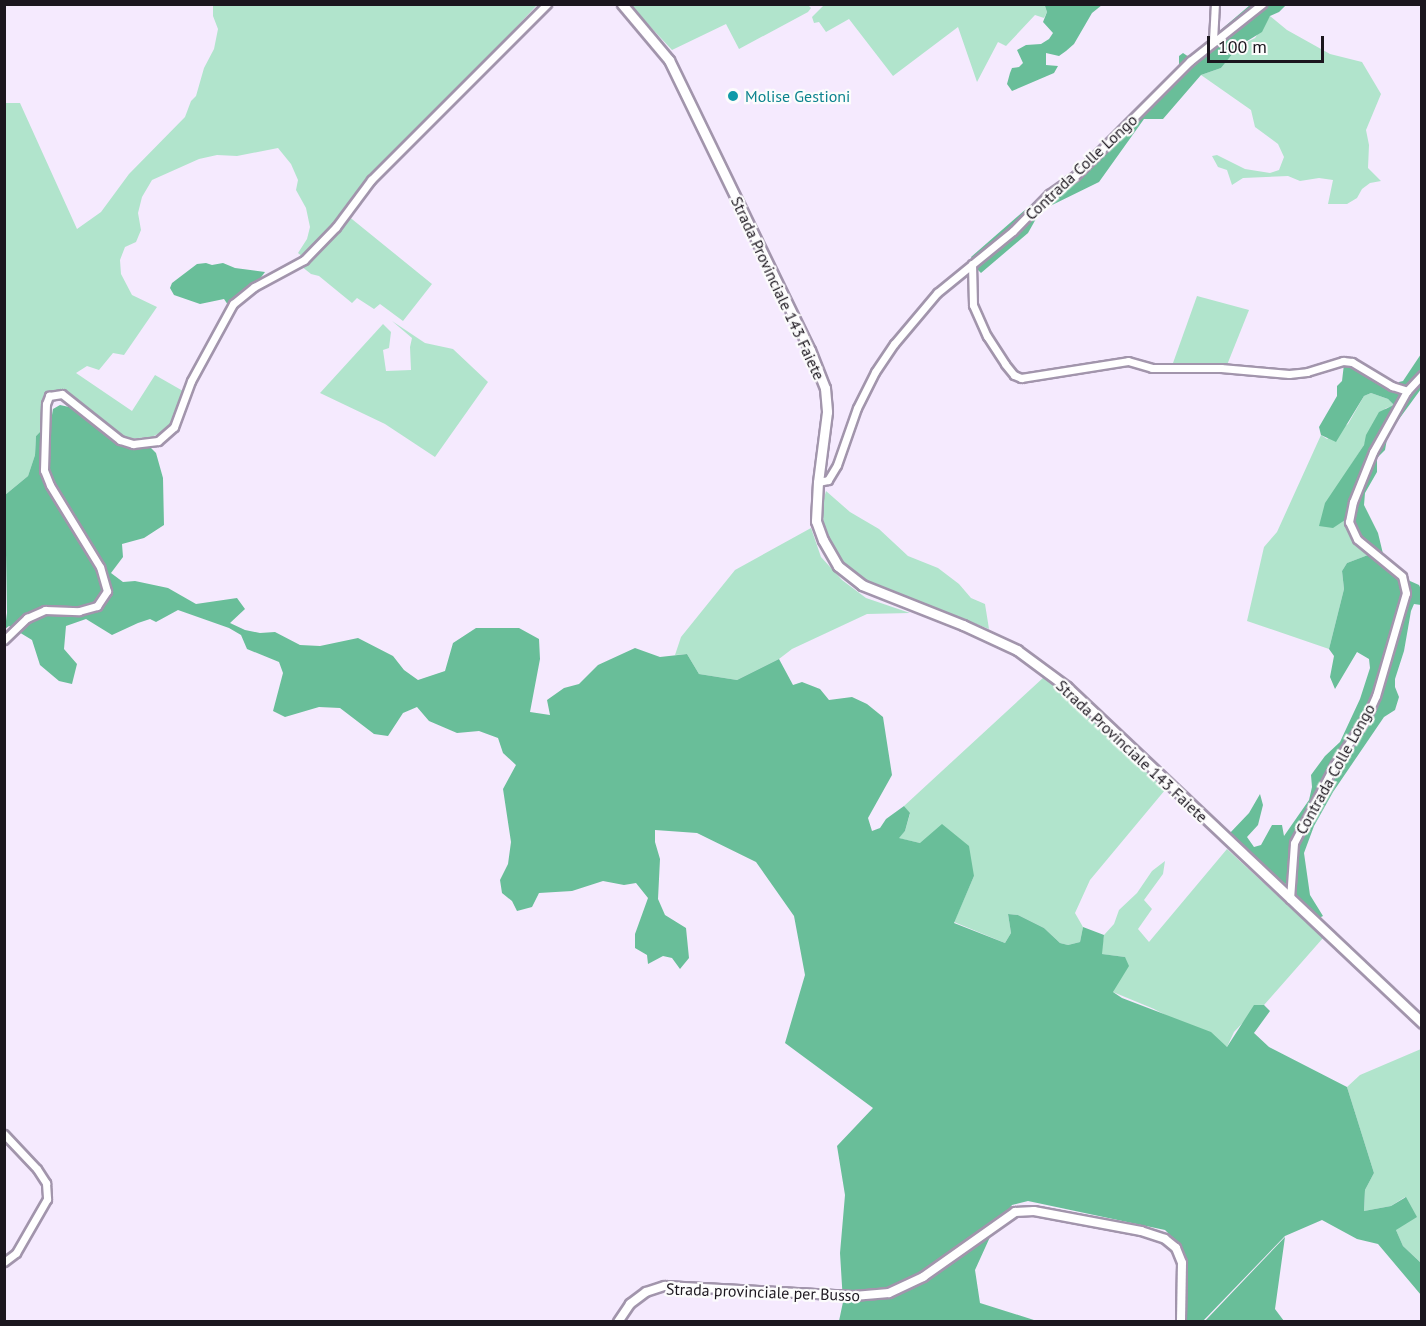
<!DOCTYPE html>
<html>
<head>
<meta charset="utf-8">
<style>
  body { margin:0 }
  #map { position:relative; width:1426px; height:1326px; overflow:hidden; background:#f5eafe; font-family:"PT Sans",sans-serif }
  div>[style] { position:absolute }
  .green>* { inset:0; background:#b1e4cc }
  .forest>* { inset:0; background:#69be99 }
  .roads { filter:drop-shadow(2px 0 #a295ac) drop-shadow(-2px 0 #a295ac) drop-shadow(0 2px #a295ac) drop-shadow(0 -2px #a295ac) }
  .minor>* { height:7px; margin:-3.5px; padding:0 3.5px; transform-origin:3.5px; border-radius:3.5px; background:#fff }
  .tertiary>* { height:8px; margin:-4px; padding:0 4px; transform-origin:4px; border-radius:4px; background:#fff }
  .secondary>* { height:9px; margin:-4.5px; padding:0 4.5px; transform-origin:4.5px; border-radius:4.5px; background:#fff }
  .dots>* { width:16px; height:16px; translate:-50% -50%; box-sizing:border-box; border:3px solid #fcfcfc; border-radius:50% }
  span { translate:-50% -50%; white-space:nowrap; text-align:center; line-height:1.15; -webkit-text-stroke:4.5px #fcfcfc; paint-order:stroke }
  .culture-label { font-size:16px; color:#0d838f }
  .left { translate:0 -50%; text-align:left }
  .street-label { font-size:16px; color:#1b161e }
  .frame { position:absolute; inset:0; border:6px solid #1b161e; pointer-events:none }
  .scale { position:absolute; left:1207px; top:36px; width:117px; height:27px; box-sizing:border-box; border:3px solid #1b161e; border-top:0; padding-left:8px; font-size:18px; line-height:21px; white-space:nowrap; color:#1b161e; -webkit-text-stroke:4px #fcfcfc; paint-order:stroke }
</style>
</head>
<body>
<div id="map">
  <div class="green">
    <div style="clip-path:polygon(807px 4px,811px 8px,808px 12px,739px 49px,726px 24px,672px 50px,630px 5px)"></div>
    <div style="clip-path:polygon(825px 4px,1036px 4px,1045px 6px,1047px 12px,1044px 18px,1035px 15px,1006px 46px,998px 42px,977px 82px,958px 27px,893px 76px,849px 19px,826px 32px,819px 22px,814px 23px,812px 17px)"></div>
    <div style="clip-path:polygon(213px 5px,537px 5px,476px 70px,377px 167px,342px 211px,432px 284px,403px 321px,380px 304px,374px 309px,357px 298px,352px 303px,319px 276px,311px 274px,301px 266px,308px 261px,298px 253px,307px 239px,310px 227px,306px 208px,296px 190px,298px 180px,291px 164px,278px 148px,237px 156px,217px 155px,199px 159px,152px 180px,142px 197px,138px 213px,141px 230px,136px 242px,125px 247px,120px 260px,121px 274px,132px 295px,157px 307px,124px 355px,113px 353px,99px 370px,87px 366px,76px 373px,132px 411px,155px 375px,183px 391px,173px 419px,167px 429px,152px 437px,124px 439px,73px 399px,60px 390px,53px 390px,46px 394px,41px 402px,45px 428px,36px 436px,35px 455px,28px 476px,5px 495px,4px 103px,20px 103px,77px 229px,101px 212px,129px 174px,185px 117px,191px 101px,196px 96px,204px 68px,214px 49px,218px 29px,213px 16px)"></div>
    <div style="clip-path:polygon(1270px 16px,1287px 30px,1330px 54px,1362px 62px,1381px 94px,1366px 130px,1369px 145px,1368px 168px,1381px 181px,1370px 183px,1362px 189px,1357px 198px,1347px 204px,1328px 204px,1333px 180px,1319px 178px,1300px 181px,1288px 176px,1243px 178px,1232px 185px,1227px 170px,1218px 167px,1212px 156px,1217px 155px,1245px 169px,1270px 173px,1279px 170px,1284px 157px,1278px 144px,1255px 127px,1251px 110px,1201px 75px,1221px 68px,1239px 46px,1255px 38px)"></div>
    <div style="clip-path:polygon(1197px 296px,1249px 310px,1227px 365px,1173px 363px)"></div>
    <div style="clip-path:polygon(392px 321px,425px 343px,453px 349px,488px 382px,435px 457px,385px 424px,320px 393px,383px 324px,391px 332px,389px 348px,383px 350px,386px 371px,411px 370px,410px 347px,412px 338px)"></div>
    <div style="clip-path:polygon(1371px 393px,1388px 399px,1395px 406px,1386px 408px,1372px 426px,1364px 445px,1349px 468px,1345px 520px,1355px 525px,1368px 555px,1347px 563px,1342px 571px,1344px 589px,1329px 649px,1247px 621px,1264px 547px,1277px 532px,1321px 435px,1327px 439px,1348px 424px,1364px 396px)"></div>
    <div style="clip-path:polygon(826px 491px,850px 512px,879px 529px,908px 556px,938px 568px,959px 584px,971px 598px,985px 604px,989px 629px,869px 582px,849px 570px,833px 549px,824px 527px,822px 506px)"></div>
    <div style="clip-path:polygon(811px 528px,821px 557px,842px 580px,866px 598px,910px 613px,867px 614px,792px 649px,779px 659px,737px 680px,699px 674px,687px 654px,675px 655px,681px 637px,735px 570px)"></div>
    <div style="clip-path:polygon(1044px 677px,1081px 708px,1165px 790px,1090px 880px,1075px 913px,1083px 927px,1080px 942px,1068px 945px,1060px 943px,1044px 928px,1018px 915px,1008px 914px,1011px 933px,1005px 943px,954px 922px,974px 876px,920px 843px,898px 838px,905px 831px,910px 814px,904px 806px)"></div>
    <div style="clip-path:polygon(1227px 849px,1323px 938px,1264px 1005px,1254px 1006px,1252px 1013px,1234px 1032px,1227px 1047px,1154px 1009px,1113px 992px,1125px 957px,1101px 954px,1104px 935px,1114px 924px,1119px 910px,1137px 893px,1152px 871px,1165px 861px,1163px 874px,1144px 900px,1152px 909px,1138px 929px,1149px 942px)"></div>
    <div style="clip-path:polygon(1421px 1049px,1421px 1263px,1403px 1246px,1396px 1230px,1405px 1197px,1391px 1206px,1364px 1211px,1365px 1190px,1374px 1173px,1347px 1087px,1360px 1075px)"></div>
  </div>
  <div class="forest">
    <div style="clip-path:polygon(1036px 5px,1102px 5px,1092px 13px,1074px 44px,1066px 51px,1059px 56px,1046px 53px,1046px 65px,1058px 66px,1054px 73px,1012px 91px,1007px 84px,1010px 73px,1012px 68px,1019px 67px,1023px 63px,1017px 50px,1026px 45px,1041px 44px,1049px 39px,1053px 33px,1043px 22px,1047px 12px,1045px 6px)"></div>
    <div style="clip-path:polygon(1250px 5px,1286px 5px,1279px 12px,1270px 16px,1262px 32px,1239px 46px,1221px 68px,1201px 75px,1163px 119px,1144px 119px,1099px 182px,1048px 207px,1037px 217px,1028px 233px,981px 273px,977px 269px,971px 257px,1049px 189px,1077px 169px,1179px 65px,1179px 56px,1183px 53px,1189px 57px)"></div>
    <div style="clip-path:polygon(206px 263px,212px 265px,223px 263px,235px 268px,265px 272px,259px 280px,245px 289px,228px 305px,224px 299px,200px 304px,174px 295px,170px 288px,172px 283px,197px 264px)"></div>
    <div style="clip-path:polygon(1421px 354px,1421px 389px,1394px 426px,1387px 439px,1385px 450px,1377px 458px,1377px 472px,1365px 493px,1364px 505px,1378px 533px,1385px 562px,1401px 577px,1419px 585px,1421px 589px,1421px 605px,1414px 604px,1411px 611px,1404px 651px,1395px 679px,1395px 687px,1399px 697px,1395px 710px,1384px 717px,1333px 792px,1314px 826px,1304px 853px,1310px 895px,1323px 916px,1319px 918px,1286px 889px,1287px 885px,1262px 866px,1248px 850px,1229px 834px,1249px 813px,1260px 794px,1263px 805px,1258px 825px,1247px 837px,1254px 847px,1261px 845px,1272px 825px,1282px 825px,1284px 836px,1309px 800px,1312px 787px,1311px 775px,1325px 756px,1340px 742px,1360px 699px,1370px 668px,1369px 659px,1357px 652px,1335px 689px,1330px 677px,1334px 656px,1329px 649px,1344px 589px,1342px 571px,1347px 563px,1368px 555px,1355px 525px,1345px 520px,1333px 528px,1319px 526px,1325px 503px,1364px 445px,1366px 435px,1379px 412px,1394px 405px,1388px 399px,1371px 393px,1364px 396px,1336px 442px,1321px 435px,1319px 427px,1337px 396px,1337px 386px,1342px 381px,1344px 364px,1350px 363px,1397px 391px,1399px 382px,1403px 381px)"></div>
    <div style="clip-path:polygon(60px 405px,69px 407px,122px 445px,148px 445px,156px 453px,163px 478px,164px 525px,144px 538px,122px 544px,123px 557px,111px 573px,123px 582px,135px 581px,168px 588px,196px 604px,237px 598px,245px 609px,230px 623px,245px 630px,260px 633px,275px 632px,300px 645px,320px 646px,358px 638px,393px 656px,404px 670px,418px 680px,445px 671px,453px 643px,476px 628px,519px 628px,539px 639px,540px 659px,530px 712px,550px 715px,547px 700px,564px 688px,579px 684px,598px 665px,635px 648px,660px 657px,687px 654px,699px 674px,737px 680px,779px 659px,793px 685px,802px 682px,820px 689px,829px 700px,852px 697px,867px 704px,883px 717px,892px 775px,868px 818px,872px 831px,880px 828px,886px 819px,904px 806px,910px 813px,905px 831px,899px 838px,920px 843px,942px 824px,969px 846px,974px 876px,954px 923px,1005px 943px,1011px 933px,1008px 914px,1018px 915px,1044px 928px,1060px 943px,1068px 945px,1080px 942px,1083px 927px,1104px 935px,1102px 954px,1125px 957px,1129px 966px,1113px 992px,1122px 998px,1211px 1032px,1227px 1047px,1254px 1005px,1264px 1005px,1270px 1011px,1254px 1033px,1269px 1047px,1347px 1087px,1374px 1173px,1365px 1190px,1364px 1211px,1391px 1206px,1406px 1197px,1417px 1217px,1396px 1230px,1403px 1246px,1421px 1263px,1421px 1295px,1378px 1244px,1357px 1239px,1322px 1220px,1285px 1236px,1203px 1321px,1187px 1321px,1187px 1262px,1181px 1246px,1165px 1230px,1028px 1201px,1012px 1205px,990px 1237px,975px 1270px,980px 1303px,1037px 1321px,839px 1321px,843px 1302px,840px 1253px,845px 1195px,837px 1146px,873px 1108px,785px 1043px,805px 975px,794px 916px,756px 862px,697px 833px,655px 830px,655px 842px,660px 859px,658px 899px,665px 915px,686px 928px,689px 958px,680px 969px,672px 958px,663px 956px,648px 964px,647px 955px,635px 948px,635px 934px,648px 898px,636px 883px,624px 885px,603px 881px,572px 891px,539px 893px,532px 907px,517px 911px,512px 901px,502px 893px,500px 880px,508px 864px,511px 842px,503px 789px,516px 765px,503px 753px,498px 738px,479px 731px,457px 733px,429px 721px,417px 707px,403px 713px,388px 736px,374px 734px,340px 708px,319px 707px,285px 717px,273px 711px,283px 673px,279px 662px,247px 649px,241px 635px,229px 628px,178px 610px,156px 622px,150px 619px,138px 623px,112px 635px,86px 619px,66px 626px,64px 649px,77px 664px,72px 684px,59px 681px,40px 665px,32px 640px,9px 626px,5px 629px,7px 613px,5px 495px,28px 476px,35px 455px,36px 436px,51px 421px,53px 409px)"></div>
    <div style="clip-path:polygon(1285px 1237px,1275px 1309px,1284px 1321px,1205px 1321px)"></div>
  </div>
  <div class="roads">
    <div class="minor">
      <div style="left:1213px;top:41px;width:37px;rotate:-87deg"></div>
      <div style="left:972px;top:264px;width:41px;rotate:88.6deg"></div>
      <div style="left:973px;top:305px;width:34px;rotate:66deg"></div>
      <div style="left:987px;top:336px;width:33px;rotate:57deg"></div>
      <div style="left:1005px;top:364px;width:14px;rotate:51deg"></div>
      <div style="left:1014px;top:375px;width:8px;rotate:23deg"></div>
      <div style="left:1021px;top:378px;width:108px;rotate:-9deg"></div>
      <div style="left:1128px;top:361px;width:25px;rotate:16deg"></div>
      <div style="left:1152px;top:368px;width:69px"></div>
      <div style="left:1221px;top:368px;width:68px;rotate:5deg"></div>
      <div style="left:1289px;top:374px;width:18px;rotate:-6deg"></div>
      <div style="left:1307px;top:372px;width:38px;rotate:-17deg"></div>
      <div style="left:1343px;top:361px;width:9px;rotate:6deg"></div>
      <div style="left:1352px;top:362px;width:47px;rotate:31deg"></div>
      <div style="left:1392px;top:386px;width:16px;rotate:18deg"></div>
      <div style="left:1407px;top:391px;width:22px;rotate:-47deg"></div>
      <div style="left:818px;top:482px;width:10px;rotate:-11deg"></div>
      <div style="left:828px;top:480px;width:17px;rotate:-59deg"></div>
      <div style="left:837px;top:465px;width:60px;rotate:-70.7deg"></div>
      <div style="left:857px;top:408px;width:40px;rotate:-63.4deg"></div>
      <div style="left:875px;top:372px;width:34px;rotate:-56deg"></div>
      <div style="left:894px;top:344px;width:67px;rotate:-49.9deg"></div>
      <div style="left:937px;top:293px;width:98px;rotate:-39.2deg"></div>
      <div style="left:1013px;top:231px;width:52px;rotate:-45.8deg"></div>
      <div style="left:1049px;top:194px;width:32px;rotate:-35deg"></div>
      <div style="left:1075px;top:176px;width:163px;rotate:-45deg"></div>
      <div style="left:1190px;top:61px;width:92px;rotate:-38.4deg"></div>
      <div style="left:4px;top:640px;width:32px;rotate:-44deg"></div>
      <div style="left:27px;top:618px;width:20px;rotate:-24deg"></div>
      <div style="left:45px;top:610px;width:34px;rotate:2deg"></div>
      <div style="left:79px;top:611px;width:19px;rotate:-16deg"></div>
      <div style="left:97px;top:606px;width:18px;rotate:-56deg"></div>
      <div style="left:107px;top:591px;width:25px;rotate:-106deg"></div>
      <div style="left:100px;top:567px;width:96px;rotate:-121.4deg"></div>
      <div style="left:50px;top:485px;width:16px;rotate:-112deg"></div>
      <div style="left:44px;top:470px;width:66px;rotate:-88.3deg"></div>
      <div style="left:46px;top:404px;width:9px;rotate:-69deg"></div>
      <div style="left:49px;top:396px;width:13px;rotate:-9deg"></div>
      <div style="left:62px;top:394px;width:74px;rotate:38.4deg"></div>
      <div style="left:120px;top:440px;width:14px;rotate:17deg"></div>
      <div style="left:133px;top:444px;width:25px;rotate:-7deg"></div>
      <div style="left:158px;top:441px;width:21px;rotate:-41deg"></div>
      <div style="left:174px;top:427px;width:49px;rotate:-69.7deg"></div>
      <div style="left:191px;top:381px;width:88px;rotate:-61.4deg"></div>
      <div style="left:233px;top:304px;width:27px;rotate:-39deg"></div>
      <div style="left:254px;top:287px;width:57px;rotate:-28.4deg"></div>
      <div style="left:304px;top:260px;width:46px;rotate:-45.9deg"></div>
      <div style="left:336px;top:227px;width:59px;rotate:-53.3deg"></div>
      <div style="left:371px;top:180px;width:249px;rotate:-45deg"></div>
      <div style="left:1290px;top:899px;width:56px;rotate:-85.9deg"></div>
      <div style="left:1294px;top:843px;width:89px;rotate:-62.6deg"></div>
      <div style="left:1335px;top:764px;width:58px;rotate:-56.3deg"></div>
      <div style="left:1367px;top:716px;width:22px;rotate:-66deg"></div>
      <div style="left:1376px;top:696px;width:107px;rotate:-73.8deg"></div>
      <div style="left:1406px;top:593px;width:17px;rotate:-103deg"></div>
      <div style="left:1402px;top:576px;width:58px;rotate:-140.6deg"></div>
      <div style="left:1357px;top:539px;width:19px;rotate:-115deg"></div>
      <div style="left:1349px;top:522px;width:20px;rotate:-79deg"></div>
      <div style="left:1353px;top:502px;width:54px;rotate:-68.2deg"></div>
      <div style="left:1373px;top:452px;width:70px;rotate:-60.9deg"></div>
      <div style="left:4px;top:1134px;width:48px;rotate:46.7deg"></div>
      <div style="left:37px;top:1169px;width:17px;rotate:57deg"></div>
      <div style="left:46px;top:1183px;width:16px;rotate:86deg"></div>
      <div style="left:47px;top:1199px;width:62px;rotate:119.9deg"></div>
      <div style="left:16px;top:1253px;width:15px;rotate:143deg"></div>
    </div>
    <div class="tertiary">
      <div style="left:618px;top:1322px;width:22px;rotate:-56deg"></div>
      <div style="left:630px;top:1304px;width:20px;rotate:-37deg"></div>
      <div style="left:646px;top:1292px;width:20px;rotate:-18deg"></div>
      <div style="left:665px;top:1286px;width:189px;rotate:3deg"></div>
      <div style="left:854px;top:1296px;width:35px;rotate:-5deg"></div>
      <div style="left:889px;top:1293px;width:38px;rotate:-25deg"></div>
      <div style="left:923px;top:1277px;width:113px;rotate:-35.2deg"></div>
      <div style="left:1015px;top:1212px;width:19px;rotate:-3deg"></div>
      <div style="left:1034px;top:1211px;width:109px;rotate:10.6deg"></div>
      <div style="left:1141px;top:1231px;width:25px;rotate:18deg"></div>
      <div style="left:1165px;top:1239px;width:14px;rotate:39deg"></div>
      <div style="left:1176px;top:1248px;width:16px;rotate:68deg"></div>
      <div style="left:1182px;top:1263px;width:59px;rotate:91deg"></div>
    </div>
    <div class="secondary">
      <div style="left:622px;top:4px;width:73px;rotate:50deg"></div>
      <div style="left:669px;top:60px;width:322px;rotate:64.1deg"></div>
      <div style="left:810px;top:350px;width:41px;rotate:68.5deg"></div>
      <div style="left:825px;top:388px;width:24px;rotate:85deg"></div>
      <div style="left:827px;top:412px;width:71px;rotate:97.3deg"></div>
      <div style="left:818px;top:482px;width:39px;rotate:93deg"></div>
      <div style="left:816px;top:521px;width:20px;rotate:70deg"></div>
      <div style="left:823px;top:540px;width:30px;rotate:60deg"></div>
      <div style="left:838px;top:566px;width:31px;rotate:38deg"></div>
      <div style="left:862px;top:585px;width:109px;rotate:21.6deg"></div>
      <div style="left:963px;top:625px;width:60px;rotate:24.8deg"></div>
      <div style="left:1017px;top:650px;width:62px;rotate:36.5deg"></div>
      <div style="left:1067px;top:687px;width:489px;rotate:43.4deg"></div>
    </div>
  </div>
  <div class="dots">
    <div style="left:733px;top:96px;background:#0f9aa8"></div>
  </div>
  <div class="culture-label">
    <span class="left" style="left:745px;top:96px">Molise Gestioni</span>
  </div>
  <div class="street-label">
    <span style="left:1081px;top:167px;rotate:-43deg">Contrada Colle Longo</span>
    <span style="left:778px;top:288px;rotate:65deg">Strada Provinciale 143 Faiete</span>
    <span style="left:1132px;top:751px;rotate:43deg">Strada Provinciale 143 Faiete</span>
    <span style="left:1335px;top:769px;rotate:-61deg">Contrada Colle Longo</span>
    <span style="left:763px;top:1292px;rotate:2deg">Strada provinciale per Busso</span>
  </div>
  <div class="frame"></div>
  <div class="scale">100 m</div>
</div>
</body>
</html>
